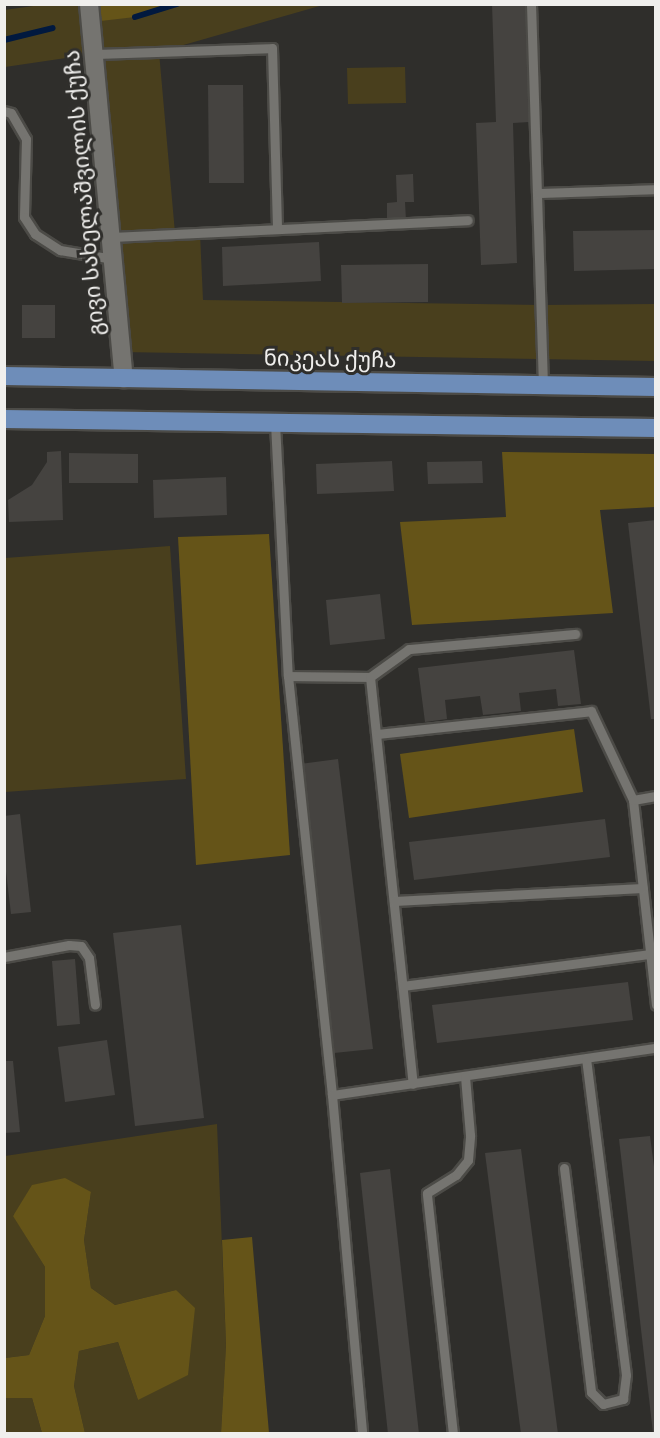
<!DOCTYPE html>
<html>
<head>
<meta charset="utf-8">
<style>
  body { margin:0 }
  #map { position:relative; width:660px; height:1438px; overflow:hidden; background:#2f2e2b; font-family:"Exo 2","Noto Sans Georgian",sans-serif }
  div>[style] { position:absolute }
  .green>* { inset:0; background:#493f1d }
  .forest>* { inset:0; background:#655418 }
  .stream>* { height:6px; margin:-3px; padding:0 3px; transform-origin:3px; border-radius:3px; background:#01193f }
  .building>* { inset:0; background:#454340 }
  .roads { filter:drop-shadow(2px 0 #4c4b47) drop-shadow(-2px 0 #4c4b47) drop-shadow(0 2px #4c4b47) drop-shadow(0 -2px #4c4b47) }
  .service>* { height:9px; margin:-4.5px; padding:0 4.5px; transform-origin:4.5px; border-radius:4.5px; background:#757470 }
  .minor>* { height:18px; margin:-9px; padding:0 9px; transform-origin:9px; border-radius:9px; background:#757470 }
  .primary>* { height:18px; margin:-9px; padding:0 9px; transform-origin:9px; border-radius:9px; background:#6e8db9 }
  span { translate:-50% -50%; white-space:nowrap; text-align:center; line-height:1.15; -webkit-text-stroke:6px #2f2e2b; paint-order:stroke }
  .street-label { font-size:22px; color:#f0efed }
  .frame { position:absolute; inset:0; border:6px solid #f0efed; pointer-events:none }
</style>
</head>
<body>
<div id="map">
  <div class="green">
    <div style="clip-path:polygon(41px 5px,89px 5px,135px 17px,177px 5px,323px 5px,159px 52px,175px 233px,200px 233px,203px 300px,541px 305px,655px 304px,655px 361px,121px 352px,93px 54px,5px 67px,4px 10px)"></div>
    <div style="clip-path:polygon(405px 67px,406px 103px,348px 104px,347px 68px)"></div>
    <div style="clip-path:polygon(170px 546px,186px 779px,5px 792px,5px 558px)"></div>
    <div style="clip-path:polygon(217px 1124px,226px 1345px,221px 1433px,85px 1433px,74px 1386px,79px 1351px,118px 1342px,138px 1400px,176px 1290px,115px 1305px,91px 1288px,84px 1240px,91px 1192px,13px 1215px,45px 1267px,45px 1316px,29px 1355px,5px 1358px,5px 1156px)"></div>
    <div style="clip-path:polygon(4px 1398px,32px 1398px,42px 1433px,5px 1433px)"></div>
  </div>
  <div class="forest">
    <div style="clip-path:polygon(89px 5px,177px 5px,135px 17px,92px 22px)"></div>
    <div style="clip-path:polygon(502px 452px,655px 454px,655px 507px,600px 510px,613px 613px,412px 625px,400px 522px,506px 517px)"></div>
    <div style="clip-path:polygon(269px 534px,290px 855px,196px 865px,178px 537px)"></div>
    <div style="clip-path:polygon(574px 729px,583px 792px,409px 818px,400px 754px)"></div>
    <div style="clip-path:polygon(65px 1178px,91px 1192px,84px 1240px,91px 1288px,115px 1305px,176px 1290px,195px 1308px,188px 1375px,138px 1400px,118px 1342px,79px 1351px,74px 1386px,85px 1433px,42px 1433px,32px 1398px,5px 1398px,5px 1358px,29px 1355px,45px 1316px,45px 1267px,13px 1216px,32px 1185px)"></div>
    <div style="clip-path:polygon(252px 1237px,269px 1433px,221px 1433px,226px 1345px,222px 1240px)"></div>
  </div>
  <div class="stream">
    <div style="left:135px;top:17px;width:44px;rotate:-17.2deg"></div>
    <div style="left:4px;top:40px;width:50px;rotate:-13.8deg"></div>
  </div>
  <div class="building">
    <div style="clip-path:polygon(492px 4px,525px 4px,529px 122px,513px 123px,517px 263px,481px 265px,476px 123px,496px 122px)"></div>
    <div style="clip-path:polygon(208px 85px,243px 85px,244px 183px,209px 183px)"></div>
    <div style="clip-path:polygon(413px 174px,414px 202px,405px 202px,406px 220px,387px 220px,387px 203px,397px 202px,396px 175px)"></div>
    <div style="clip-path:polygon(656px 230px,656px 269px,574px 271px,573px 231px)"></div>
    <div style="clip-path:polygon(319px 242px,321px 281px,223px 286px,222px 247px)"></div>
    <div style="clip-path:polygon(428px 264px,428px 302px,342px 303px,341px 265px)"></div>
    <div style="clip-path:polygon(22px 305px,55px 305px,55px 338px,22px 338px)"></div>
    <div style="clip-path:polygon(61px 451px,63px 520px,9px 522px,8px 500px,32px 485px,47px 462px,47px 452px)"></div>
    <div style="clip-path:polygon(69px 453px,138px 454px,138px 483px,69px 483px)"></div>
    <div style="clip-path:polygon(392px 461px,394px 491px,317px 494px,316px 464px)"></div>
    <div style="clip-path:polygon(482px 461px,483px 483px,428px 484px,427px 462px)"></div>
    <div style="clip-path:polygon(226px 477px,227px 515px,154px 518px,153px 480px)"></div>
    <div style="clip-path:polygon(656px 520px,656px 719px,651px 719px,628px 523px)"></div>
    <div style="clip-path:polygon(380px 594px,385px 639px,330px 645px,326px 600px)"></div>
    <div style="clip-path:polygon(574px 650px,581px 704px,558px 706px,556px 689px,519px 693px,521px 711px,483px 715px,480px 696px,445px 700px,447px 719px,425px 722px,418px 668px)"></div>
    <div style="clip-path:polygon(338px 759px,373px 1049px,334px 1053px,300px 764px)"></div>
    <div style="clip-path:polygon(20px 814px,31px 912px,11px 914px,4px 855px,4px 816px)"></div>
    <div style="clip-path:polygon(605px 819px,610px 857px,414px 880px,409px 842px)"></div>
    <div style="clip-path:polygon(181px 925px,204px 1118px,135px 1126px,113px 933px)"></div>
    <div style="clip-path:polygon(75px 959px,80px 1024px,57px 1026px,52px 961px)"></div>
    <div style="clip-path:polygon(628px 982px,633px 1020px,437px 1043px,432px 1005px)"></div>
    <div style="clip-path:polygon(107px 1040px,115px 1095px,65px 1102px,58px 1047px)"></div>
    <div style="clip-path:polygon(4px 1061px,13px 1061px,20px 1132px,4px 1133px)"></div>
    <div style="clip-path:polygon(650px 1136px,656px 1182px,656px 1433px,653px 1433px,619px 1139px)"></div>
    <div style="clip-path:polygon(521px 1149px,558px 1434px,521px 1434px,485px 1153px)"></div>
    <div style="clip-path:polygon(390px 1169px,419px 1434px,388px 1434px,360px 1173px)"></div>
  </div>
  <div class="roads">
    <div class="service">
      <div style="left:531px;top:4px;width:382px;rotate:88.2deg"></div>
      <div style="left:93px;top:54px;width:179px;rotate:-1.9deg"></div>
      <div style="left:272px;top:48px;width:181px;rotate:88.4deg"></div>
      <div style="left:4px;top:111px;width:7px;rotate:16deg"></div>
      <div style="left:11px;top:113px;width:30px;rotate:60deg"></div>
      <div style="left:26px;top:139px;width:78px;rotate:91.5deg"></div>
      <div style="left:24px;top:217px;width:20px;rotate:57deg"></div>
      <div style="left:35px;top:234px;width:30px;rotate:33deg"></div>
      <div style="left:60px;top:250px;width:54px;rotate:9.6deg"></div>
      <div style="left:537px;top:193px;width:119px;rotate:-1.9deg"></div>
      <div style="left:111px;top:237px;width:357px;rotate:-2.7deg"></div>
      <div style="left:275px;top:423px;width:253px;rotate:87.1deg"></div>
      <div style="left:288px;top:676px;width:421px;rotate:84deg"></div>
      <div style="left:332px;top:1095px;width:340px;rotate:84.9deg"></div>
      <div style="left:288px;top:676px;width:82px;rotate:0.7deg"></div>
      <div style="left:370px;top:677px;width:409px;rotate:84deg"></div>
      <div style="left:370px;top:677px;width:48px;rotate:-35.7deg"></div>
      <div style="left:409px;top:649px;width:167px;rotate:-5.2deg"></div>
      <div style="left:377px;top:734px;width:215px;rotate:-6.1deg"></div>
      <div style="left:591px;top:711px;width:98px;rotate:64.7deg"></div>
      <div style="left:633px;top:800px;width:206px;rotate:83.6deg"></div>
      <div style="left:633px;top:800px;width:23px;rotate:-10deg"></div>
      <div style="left:394px;top:901px;width:249px;rotate:-3deg"></div>
      <div style="left:4px;top:957px;width:66px;rotate:-10.5deg"></div>
      <div style="left:69px;top:945px;width:12px;rotate:5deg"></div>
      <div style="left:81px;top:946px;width:14px;rotate:56deg"></div>
      <div style="left:89px;top:958px;width:47px;rotate:82.7deg"></div>
      <div style="left:403px;top:986px;width:249px;rotate:-7.4deg"></div>
      <div style="left:332px;top:1095px;width:327px;rotate:-8.3deg"></div>
      <div style="left:564px;top:1168px;width:226px;rotate:83.1deg"></div>
      <div style="left:591px;top:1392px;width:17px;rotate:45deg"></div>
      <div style="left:603px;top:1404px;width:21px;rotate:-14deg"></div>
      <div style="left:623px;top:1399px;width:24px;rotate:-83deg"></div>
      <div style="left:626px;top:1375px;width:319px;rotate:-97.2deg"></div>
      <div style="left:453px;top:1434px;width:242px;rotate:-96.2deg"></div>
      <div style="left:427px;top:1193px;width:34px;rotate:-32deg"></div>
      <div style="left:456px;top:1175px;width:19px;rotate:-51deg"></div>
      <div style="left:468px;top:1160px;width:25px;rotate:-85deg"></div>
      <div style="left:470px;top:1135px;width:58px;rotate:-94.9deg"></div>
    </div>
    <div class="minor">
      <div style="left:89px;top:4px;width:376px;rotate:84.7deg"></div>
    </div>
    <div class="primary">
      <div style="left:4px;top:376px;width:652px;rotate:0.97deg"></div>
      <div style="left:4px;top:419px;width:652px;rotate:0.79deg"></div>
    </div>
  </div>
  <div class="street-label">
    <span style="left:83px;top:193px;rotate:-95deg">გივი სახელაშვილის ქუჩა</span>
    <span style="left:330px;top:358px;rotate:1deg">ნიკეას ქუჩა</span>
  </div>
  <div class="frame"></div>
</div>
</body>
</html>
